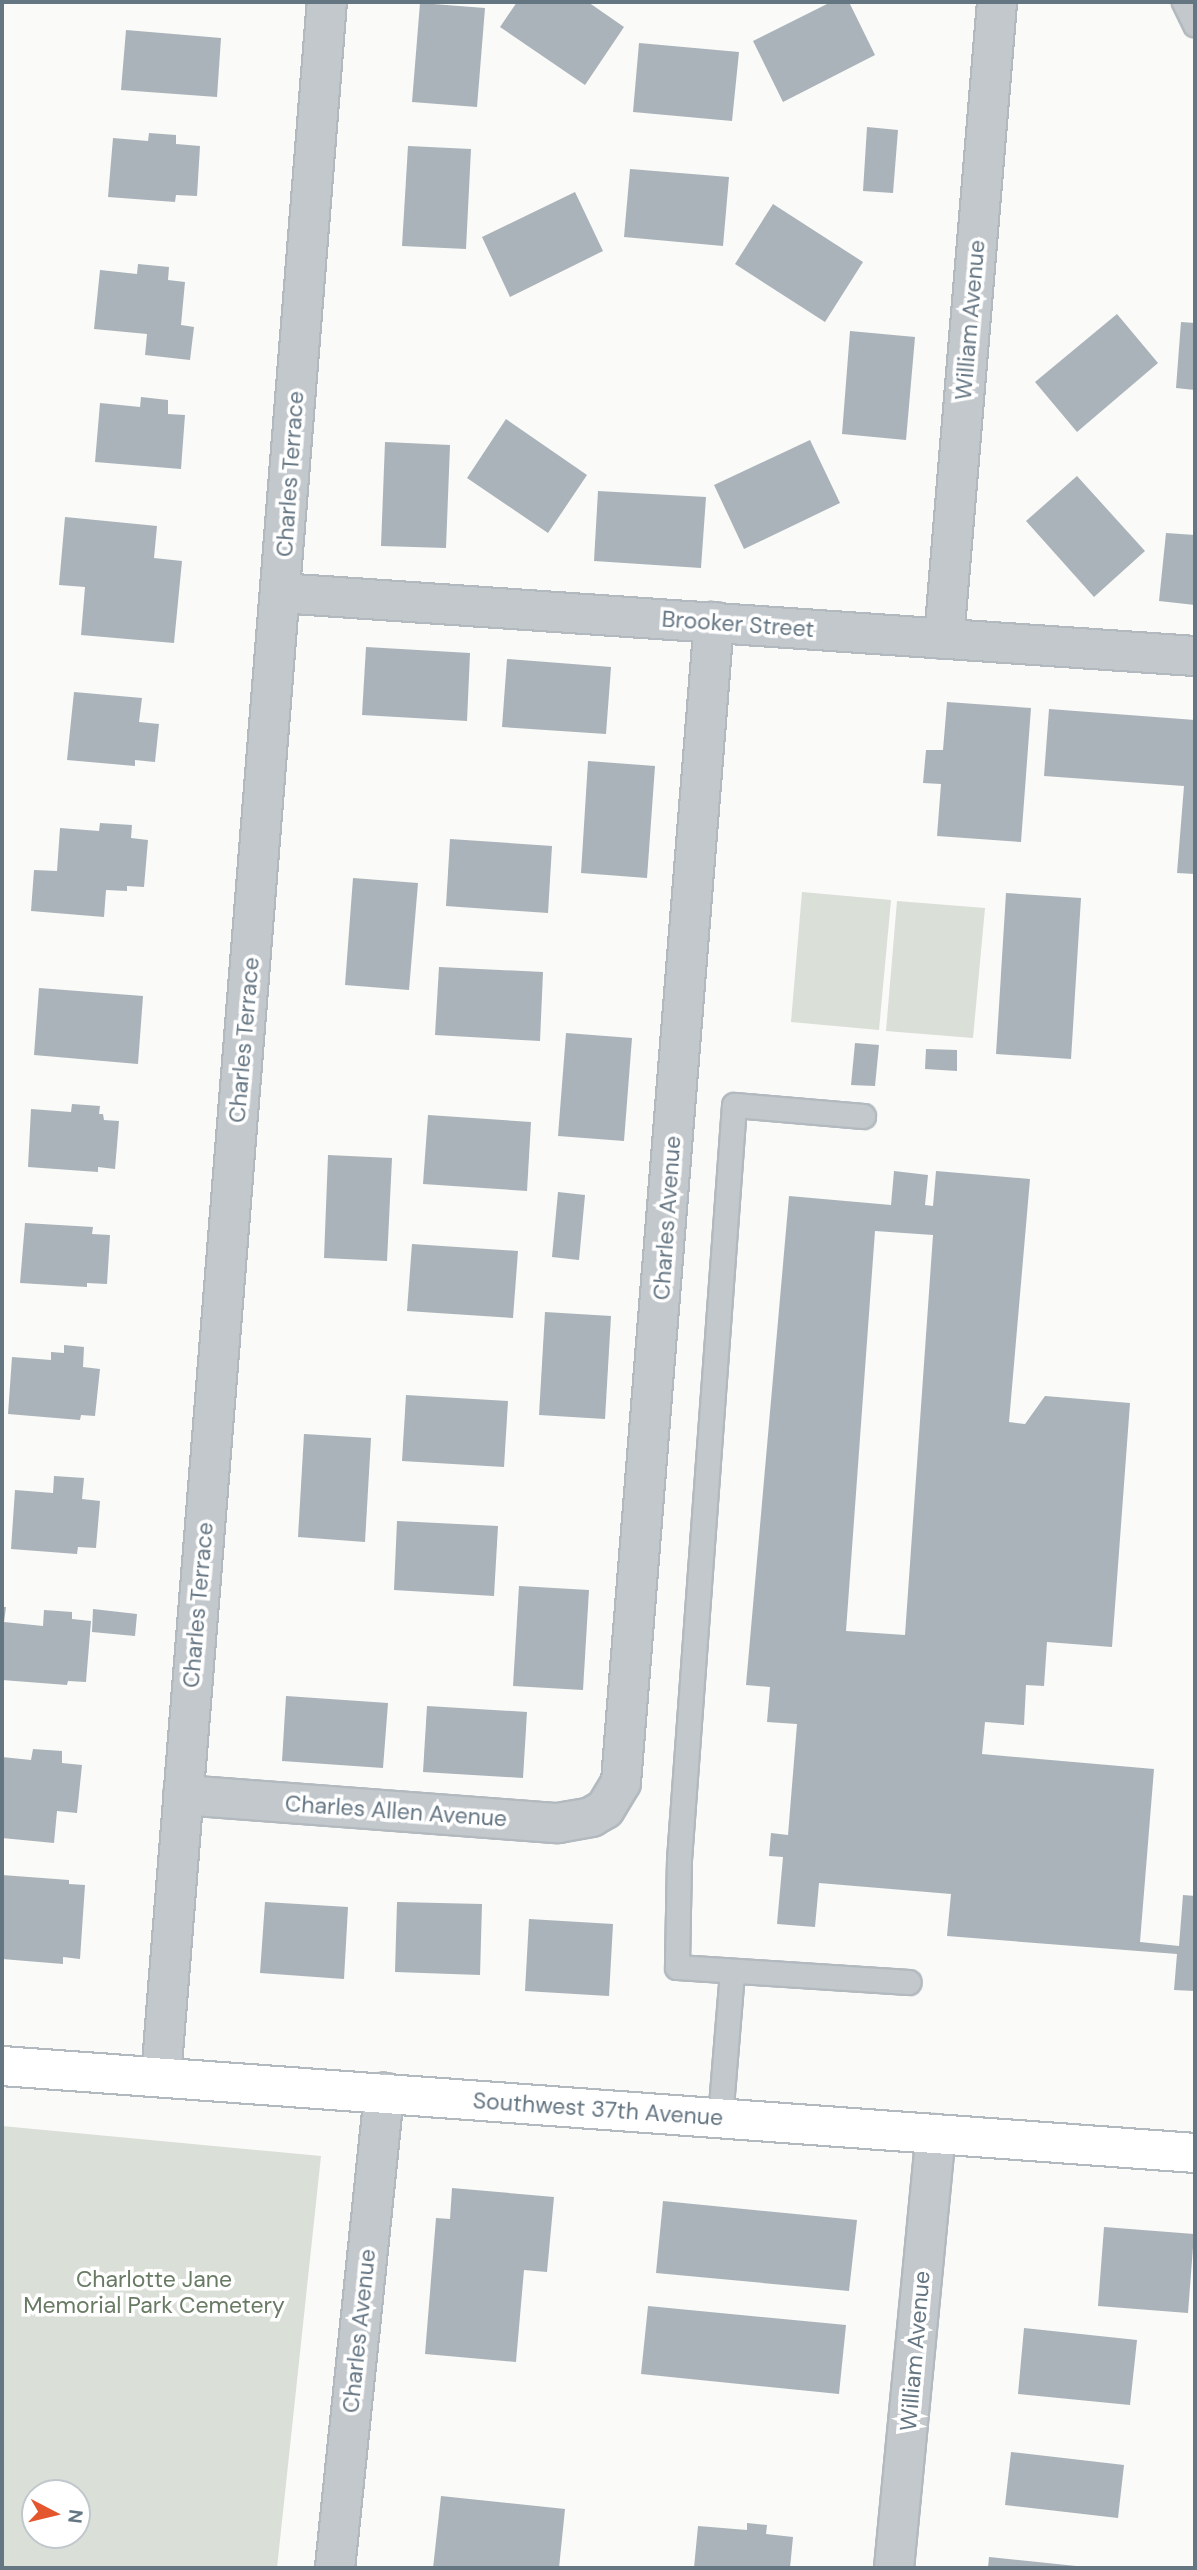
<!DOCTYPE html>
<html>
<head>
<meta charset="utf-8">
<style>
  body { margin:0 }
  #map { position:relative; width:1197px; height:2570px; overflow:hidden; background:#fafaf8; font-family:"DM Sans",sans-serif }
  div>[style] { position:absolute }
  .green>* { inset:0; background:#dadfd7 }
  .building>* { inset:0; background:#aab3b9 }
  .roads { filter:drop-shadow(2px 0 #b3babf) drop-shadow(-2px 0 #b3babf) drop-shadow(0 2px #b3babf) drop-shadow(0 -2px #b3babf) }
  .lane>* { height:23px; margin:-11.5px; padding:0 11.5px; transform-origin:11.5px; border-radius:11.5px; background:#c3c8cc }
  .street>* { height:38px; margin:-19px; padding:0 19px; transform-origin:19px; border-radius:19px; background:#c3c8cc }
  .secondary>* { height:38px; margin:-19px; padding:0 19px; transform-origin:19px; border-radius:19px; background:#fff }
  span { translate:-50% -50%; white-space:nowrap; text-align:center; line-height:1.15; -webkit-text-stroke:7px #fff; paint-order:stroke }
  .street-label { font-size:23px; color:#657683 }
  .park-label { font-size:23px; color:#687a64 }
  .frame { position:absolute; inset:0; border:4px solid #657683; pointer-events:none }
  .north { position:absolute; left:21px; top:2479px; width:70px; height:70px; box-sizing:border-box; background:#fff; border:2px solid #c1c8cd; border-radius:50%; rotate:97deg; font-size:19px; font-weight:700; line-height:28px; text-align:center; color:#657683 }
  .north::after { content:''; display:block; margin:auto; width:24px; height:32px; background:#e4572e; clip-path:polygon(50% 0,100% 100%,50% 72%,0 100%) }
</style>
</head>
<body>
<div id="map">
  <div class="green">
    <div style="clip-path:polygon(802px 892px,891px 900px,879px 1030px,791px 1022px)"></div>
    <div style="clip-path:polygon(897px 901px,985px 908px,973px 1038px,886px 1031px)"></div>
    <div style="clip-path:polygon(evenodd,2px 2126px,321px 2156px,277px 2568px,2px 2568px,2px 2126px,35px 2493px,77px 2493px,77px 2535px,35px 2535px,35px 2493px)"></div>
  </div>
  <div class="building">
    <div style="clip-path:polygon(517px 2px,588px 2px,624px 27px,585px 85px,500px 27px)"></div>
    <div style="clip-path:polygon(831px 2px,849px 2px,875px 55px,783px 102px,753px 41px)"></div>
    <div style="clip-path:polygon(420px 3px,485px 8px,477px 107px,412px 102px)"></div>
    <div style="clip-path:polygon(126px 30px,221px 38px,217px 97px,121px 90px)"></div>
    <div style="clip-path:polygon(639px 43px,739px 52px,732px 121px,633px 112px)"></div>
    <div style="clip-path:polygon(867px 127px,898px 130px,893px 193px,863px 191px)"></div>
    <div style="clip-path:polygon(149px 133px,176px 135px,176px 144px,200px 146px,197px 196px,176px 195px,175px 202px,108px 197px,113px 138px,148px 141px)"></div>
    <div style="clip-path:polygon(408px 146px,471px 149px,466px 249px,402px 246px)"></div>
    <div style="clip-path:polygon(630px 169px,729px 177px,723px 246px,624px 237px)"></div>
    <div style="clip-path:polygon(575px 192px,603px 251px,510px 297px,482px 237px)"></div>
    <div style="clip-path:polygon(773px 204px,863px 262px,825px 322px,735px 264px)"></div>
    <div style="clip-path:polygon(138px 264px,169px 267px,168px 280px,185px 282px,181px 325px,194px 327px,190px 360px,145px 355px,147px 334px,94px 329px,100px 270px,137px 274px)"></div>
    <div style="clip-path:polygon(1117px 314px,1158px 363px,1077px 432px,1035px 382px)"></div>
    <div style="clip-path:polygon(1181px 322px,1195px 323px,1195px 390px,1176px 388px)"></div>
    <div style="clip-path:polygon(850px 331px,915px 337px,906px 440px,842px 434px)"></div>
    <div style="clip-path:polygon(141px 397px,168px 400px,168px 414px,185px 415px,181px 469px,95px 462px,100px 403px,140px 407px)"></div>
    <div style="clip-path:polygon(506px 419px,587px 475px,548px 533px,467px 478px)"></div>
    <div style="clip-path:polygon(810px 440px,840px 503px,744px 549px,714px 485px)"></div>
    <div style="clip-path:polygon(385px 442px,450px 445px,446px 548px,381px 546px)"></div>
    <div style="clip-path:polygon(1077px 476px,1145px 551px,1094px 597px,1026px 521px)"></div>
    <div style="clip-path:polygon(598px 491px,706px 497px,701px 568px,594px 561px)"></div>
    <div style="clip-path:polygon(65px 517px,157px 526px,154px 558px,182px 561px,174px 643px,81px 635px,85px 587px,59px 585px)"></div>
    <div style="clip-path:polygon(1166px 533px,1195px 535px,1195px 605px,1159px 601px)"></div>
    <div style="clip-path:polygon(366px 647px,470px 653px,467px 721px,362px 715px)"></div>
    <div style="clip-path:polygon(507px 659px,611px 667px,606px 734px,502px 727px)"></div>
    <div style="clip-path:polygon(74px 692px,142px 698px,139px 722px,159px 724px,155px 762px,135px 760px,135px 766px,67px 760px)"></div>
    <div style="clip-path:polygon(947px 702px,1031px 708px,1021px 842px,937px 836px,941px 784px,923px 783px,926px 750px,943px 750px)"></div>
    <div style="clip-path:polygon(1049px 709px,1195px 720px,1195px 874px,1177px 873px,1184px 786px,1044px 776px)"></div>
    <div style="clip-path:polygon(588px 761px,655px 766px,647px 878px,581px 873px)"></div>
    <div style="clip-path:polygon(100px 823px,132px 825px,131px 838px,148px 840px,144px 887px,127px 886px,127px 891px,106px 890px,104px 917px,31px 911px,34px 870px,57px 871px,60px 828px,99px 831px)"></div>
    <div style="clip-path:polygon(450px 839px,552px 846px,548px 913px,446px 906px)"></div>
    <div style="clip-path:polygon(353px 878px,418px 883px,409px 990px,345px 985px)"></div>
    <div style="clip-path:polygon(1006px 893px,1081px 898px,1071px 1059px,996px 1054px)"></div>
    <div style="clip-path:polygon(439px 967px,543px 972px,540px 1041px,435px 1035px)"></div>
    <div style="clip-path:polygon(39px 988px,143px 996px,138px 1064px,34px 1055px)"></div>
    <div style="clip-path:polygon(566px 1033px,632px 1038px,624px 1141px,558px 1136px)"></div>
    <div style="clip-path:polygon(855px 1043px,879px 1045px,875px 1086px,851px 1085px)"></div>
    <div style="clip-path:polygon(926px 1049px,957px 1050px,957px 1071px,925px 1069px)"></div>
    <div style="clip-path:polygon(72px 1104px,100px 1106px,99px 1114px,103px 1114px,104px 1120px,119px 1121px,115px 1169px,98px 1167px,98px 1172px,28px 1167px,31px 1109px,71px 1112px)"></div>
    <div style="clip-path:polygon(428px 1115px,531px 1122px,527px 1191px,423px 1184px)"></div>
    <div style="clip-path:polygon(328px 1155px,392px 1158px,387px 1261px,324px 1258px)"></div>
    <div style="clip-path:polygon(evenodd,894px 1171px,928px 1175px,925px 1205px,933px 1206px,936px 1171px,1030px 1179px,1009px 1422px,1025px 1424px,1045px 1396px,1130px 1403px,1112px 1647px,1047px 1642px,1044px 1686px,1026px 1685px,1024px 1725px,985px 1722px,982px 1754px,1154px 1769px,1140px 1942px,1179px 1946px,1183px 1895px,1195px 1896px,1195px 1991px,1174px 1990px,1177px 1954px,947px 1936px,951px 1894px,819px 1883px,815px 1927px,777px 1924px,783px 1857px,769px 1856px,771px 1833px,788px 1835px,797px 1724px,767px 1722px,770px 1687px,746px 1685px,789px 1196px,891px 1205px,894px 1171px,875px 1231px,933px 1235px,905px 1635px,846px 1631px,875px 1231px)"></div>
    <div style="clip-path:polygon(558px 1192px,585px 1195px,579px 1260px,552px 1257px)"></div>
    <div style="clip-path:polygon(25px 1223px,93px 1227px,92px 1234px,110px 1235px,107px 1284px,87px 1283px,87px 1287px,20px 1283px)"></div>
    <div style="clip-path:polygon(412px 1244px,518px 1251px,513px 1318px,407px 1311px)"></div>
    <div style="clip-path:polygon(545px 1312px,611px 1316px,605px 1419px,539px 1415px)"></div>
    <div style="clip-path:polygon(64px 1345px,84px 1347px,83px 1367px,100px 1369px,95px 1416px,81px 1415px,80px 1420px,8px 1414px,12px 1357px,51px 1360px,51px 1352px,64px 1353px)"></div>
    <div style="clip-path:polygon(406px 1395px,508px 1401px,504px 1467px,402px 1461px)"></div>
    <div style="clip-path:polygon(304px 1434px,371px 1438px,365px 1542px,298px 1537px)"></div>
    <div style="clip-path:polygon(54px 1476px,84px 1478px,82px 1499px,100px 1501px,96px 1548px,78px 1547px,77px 1554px,11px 1549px,15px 1490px,53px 1493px)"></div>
    <div style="clip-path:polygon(397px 1521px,498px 1526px,494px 1596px,394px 1590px)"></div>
    <div style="clip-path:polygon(519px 1586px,589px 1590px,583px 1690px,513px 1686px)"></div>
    <div style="clip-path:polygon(2px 1607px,6px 1607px,4px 1622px,43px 1626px,44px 1610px,72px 1612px,72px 1619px,91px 1621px,86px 1682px,68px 1681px,67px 1685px,2px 1680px)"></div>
    <div style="clip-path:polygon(93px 1609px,137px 1614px,135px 1636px,92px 1632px)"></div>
    <div style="clip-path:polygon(286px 1696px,388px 1703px,383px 1768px,282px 1761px)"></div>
    <div style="clip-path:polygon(427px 1706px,527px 1712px,523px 1778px,423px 1772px)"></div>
    <div style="clip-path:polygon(33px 1749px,62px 1751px,62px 1763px,82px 1765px,77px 1813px,57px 1811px,54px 1843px,2px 1838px,2px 1757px,31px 1760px)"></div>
    <div style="clip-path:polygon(2px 1875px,69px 1880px,69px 1884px,85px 1885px,80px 1959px,63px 1957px,63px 1964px,2px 1959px)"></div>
    <div style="clip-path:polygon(265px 1902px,348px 1907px,344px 1979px,260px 1973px)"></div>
    <div style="clip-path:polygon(397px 1902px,482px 1904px,480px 1975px,395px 1972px)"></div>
    <div style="clip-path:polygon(529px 1919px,613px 1924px,609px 1996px,525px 1991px)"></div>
    <div style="clip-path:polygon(452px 2188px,554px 2197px,547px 2272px,524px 2270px,516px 2362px,425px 2354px,436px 2218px,450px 2219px)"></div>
    <div style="clip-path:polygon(663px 2201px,857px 2220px,849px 2291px,656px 2273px)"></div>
    <div style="clip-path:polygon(1104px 2227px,1194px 2234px,1188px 2313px,1098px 2306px)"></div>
    <div style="clip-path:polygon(648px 2306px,846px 2325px,839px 2394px,641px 2374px)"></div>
    <div style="clip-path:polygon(1024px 2328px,1137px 2340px,1130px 2405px,1018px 2394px)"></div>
    <div style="clip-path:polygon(1011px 2452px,1124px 2465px,1118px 2518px,1005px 2505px)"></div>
    <div style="clip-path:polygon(441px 2496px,565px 2509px,559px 2568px,433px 2568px)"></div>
    <div style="clip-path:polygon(747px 2523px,767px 2525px,766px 2534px,793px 2537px,790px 2568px,694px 2568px,698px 2526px,747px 2530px)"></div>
    <div style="clip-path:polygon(989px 2557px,1076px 2566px,1076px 2568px,988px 2568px)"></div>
  </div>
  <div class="roads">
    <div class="lane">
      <div style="left:1184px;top:2px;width:25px;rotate:64deg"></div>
      <div style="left:863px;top:1116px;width:129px;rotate:-175.1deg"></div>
      <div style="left:734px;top:1105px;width:756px;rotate:94.17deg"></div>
      <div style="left:679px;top:1859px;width:108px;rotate:91.1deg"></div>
      <div style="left:677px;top:1967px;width:232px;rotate:3.7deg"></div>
      <div style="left:720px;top:2118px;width:146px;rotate:-85.3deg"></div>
    </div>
    <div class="street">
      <div style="left:280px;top:593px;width:917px;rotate:3.94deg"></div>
      <div style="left:944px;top:639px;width:639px;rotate:-85.24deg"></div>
      <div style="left:183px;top:1795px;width:376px;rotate:4.3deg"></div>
      <div style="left:558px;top:1823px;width:34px;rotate:-10deg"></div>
      <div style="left:591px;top:1817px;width:16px;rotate:-30deg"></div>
      <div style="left:605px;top:1809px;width:31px;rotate:-59deg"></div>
      <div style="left:621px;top:1782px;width:1164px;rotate:-85.42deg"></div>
      <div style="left:161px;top:2077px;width:2082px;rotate:-85.43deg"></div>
      <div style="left:335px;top:2568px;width:478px;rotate:-84.1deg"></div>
      <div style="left:894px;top:2568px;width:436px;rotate:-84.5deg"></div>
    </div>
    <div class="secondary">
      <div style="left:2px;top:2066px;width:1196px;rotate:4.17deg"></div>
    </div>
  </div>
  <div class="street-label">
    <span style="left:970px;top:320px;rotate:-85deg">William Avenue</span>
    <span style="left:290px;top:474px;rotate:-86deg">Charles Terrace</span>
    <span style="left:738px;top:624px;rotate:4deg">Brooker Street</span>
    <span style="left:244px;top:1040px;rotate:-85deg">Charles Terrace</span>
    <span style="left:667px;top:1218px;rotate:-86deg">Charles Avenue</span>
    <span style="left:198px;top:1605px;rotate:-85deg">Charles Terrace</span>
    <span style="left:396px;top:1811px;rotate:4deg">Charles Allen Avenue</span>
    <span style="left:598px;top:2109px;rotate:4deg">Southwest 37th Avenue</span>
    <span style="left:359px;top:2331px;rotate:-84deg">Charles Avenue</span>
    <span style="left:915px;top:2351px;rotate:-85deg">William Avenue</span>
  </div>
  <div class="park-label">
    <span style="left:154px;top:2292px">Charlotte Jane<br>Memorial Park Cemetery</span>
  </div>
  <div class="frame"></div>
  <div class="north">N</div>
</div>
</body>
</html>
